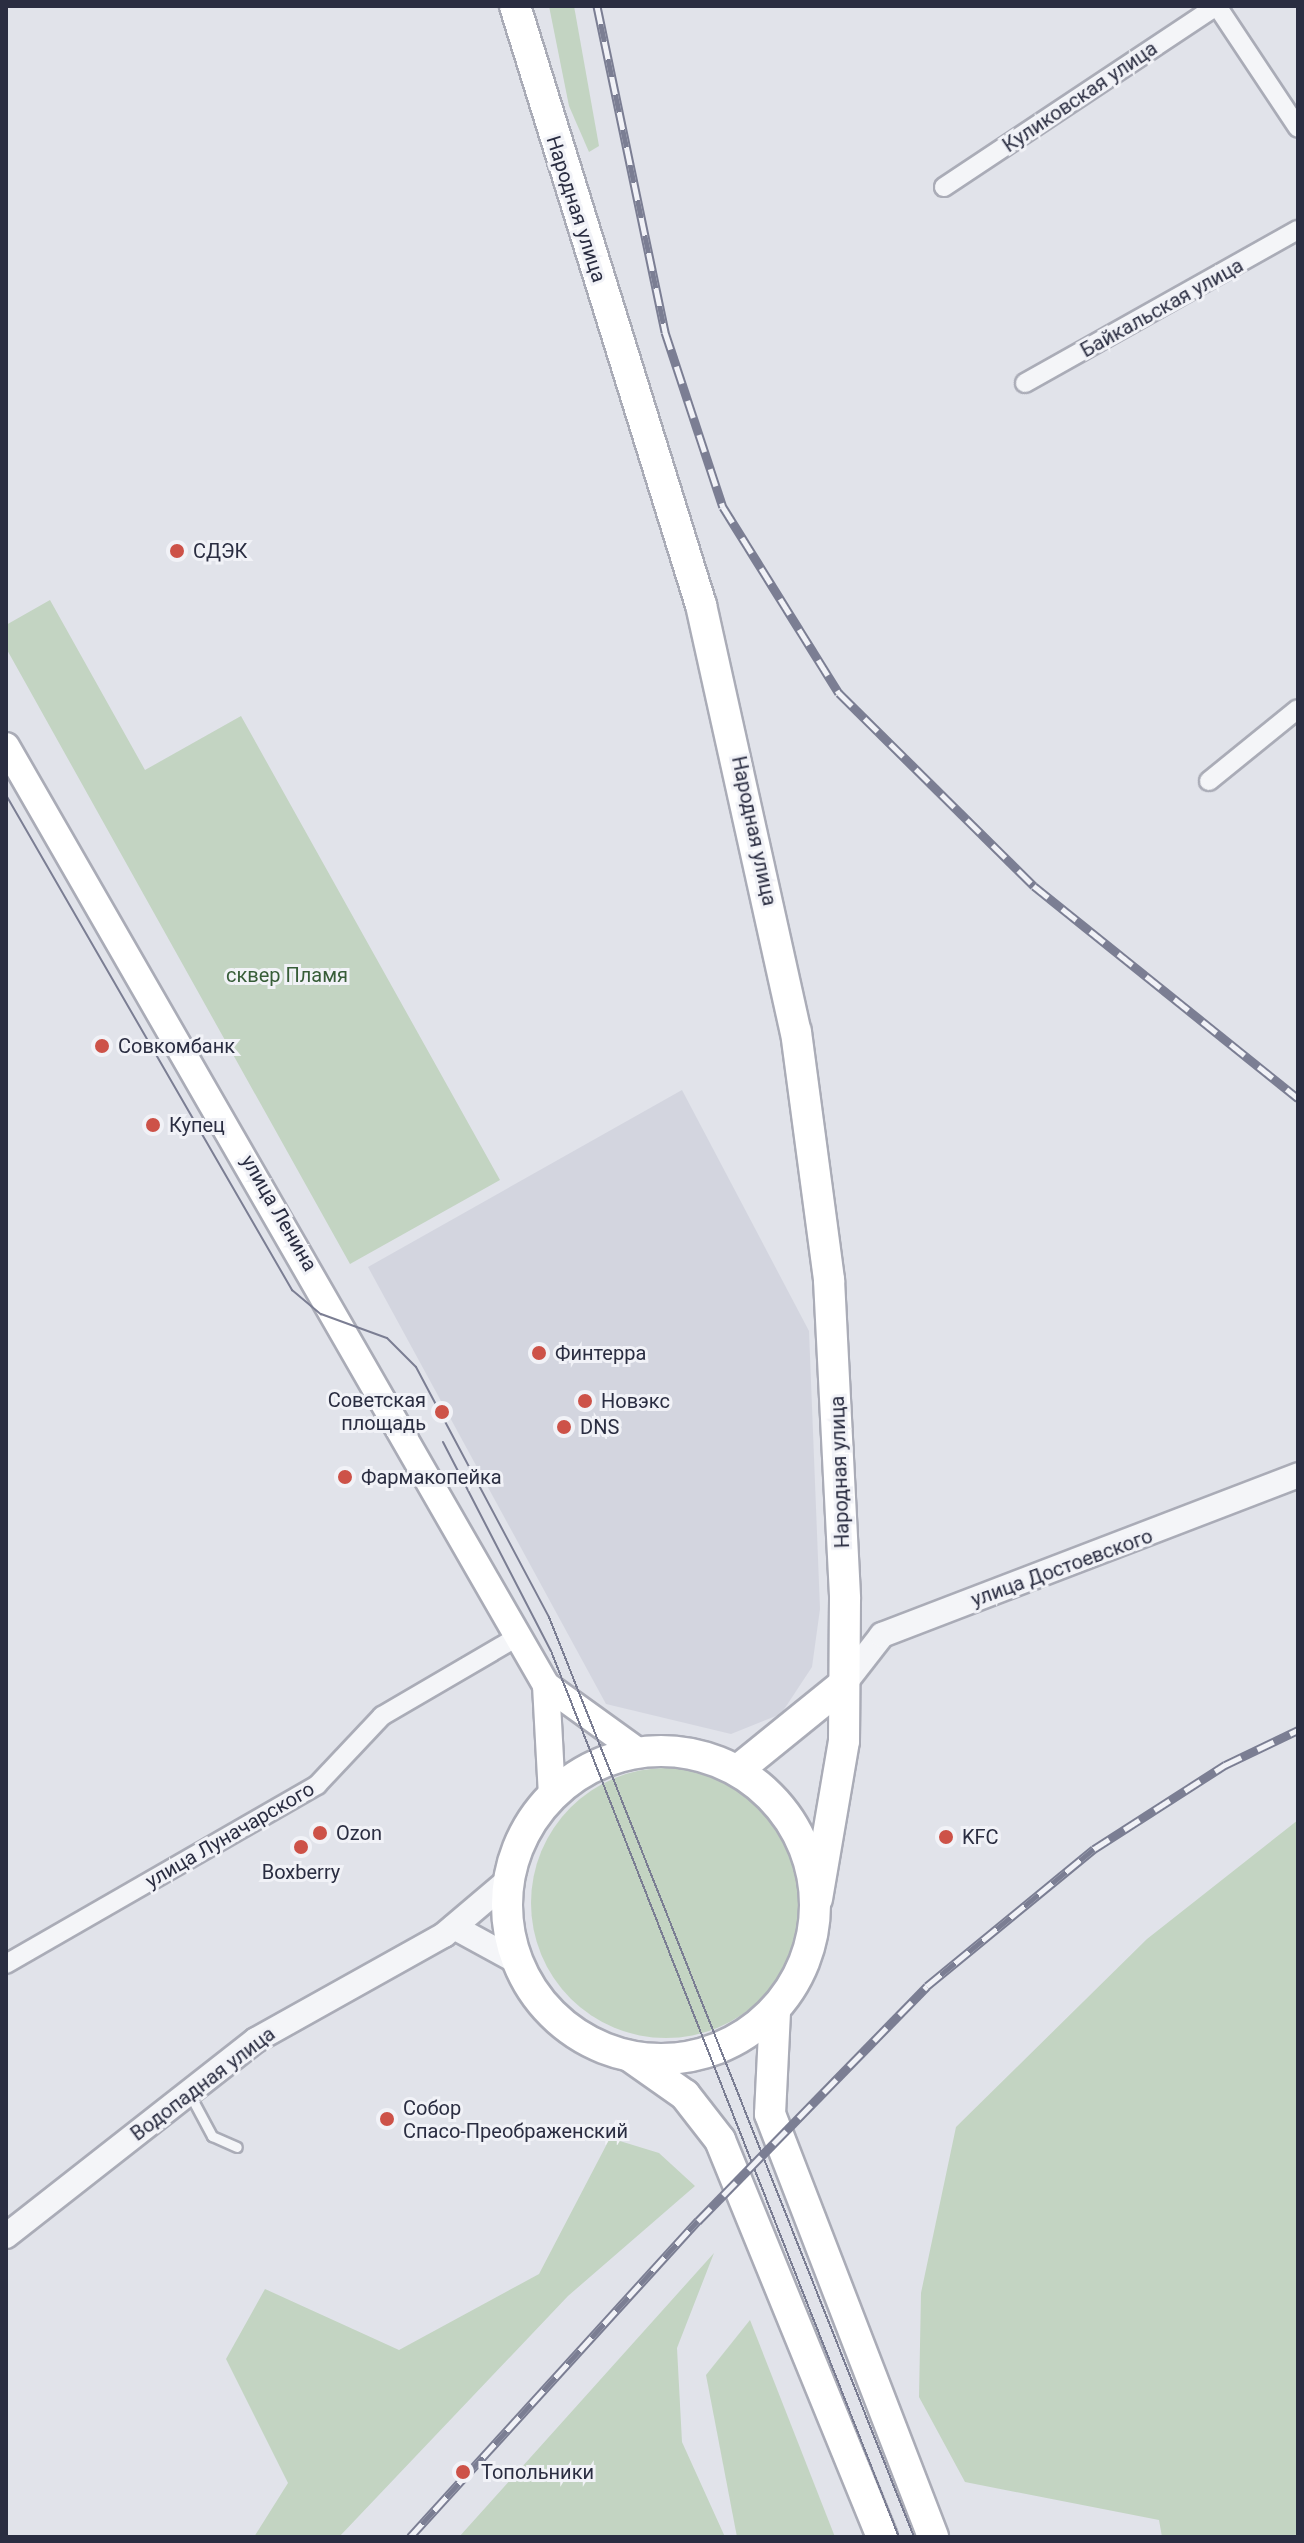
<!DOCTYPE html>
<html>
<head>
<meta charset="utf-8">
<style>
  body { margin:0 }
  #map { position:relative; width:1304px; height:2543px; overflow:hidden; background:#e1e3ea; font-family:Roboto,sans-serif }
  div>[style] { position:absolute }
  .built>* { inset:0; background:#d3d5df }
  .green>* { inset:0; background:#c3d4c2 }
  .round { border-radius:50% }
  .roads { filter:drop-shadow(2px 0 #aaacb7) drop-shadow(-2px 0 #aaacb7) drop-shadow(0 2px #aaacb7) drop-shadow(0 -2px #aaacb7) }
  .service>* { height:9px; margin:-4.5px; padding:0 4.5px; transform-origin:4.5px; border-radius:4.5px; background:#f4f5f8 }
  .minor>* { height:18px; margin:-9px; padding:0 9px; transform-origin:9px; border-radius:9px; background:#f4f5f8 }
  .tertiary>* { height:24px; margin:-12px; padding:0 12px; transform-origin:12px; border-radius:12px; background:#f4f5f8 }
  .secondary>* { height:26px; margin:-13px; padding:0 13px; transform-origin:13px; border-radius:13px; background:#fff }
  .primary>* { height:30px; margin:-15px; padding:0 15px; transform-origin:15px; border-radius:15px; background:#fff }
  .primary>.ring { margin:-15px; padding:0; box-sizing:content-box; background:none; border:30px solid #fff; border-radius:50% }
  .tram>* { height:2px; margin:-1px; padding:0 1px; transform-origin:1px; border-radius:1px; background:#7b7e93 }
  .rail>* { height:9px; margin-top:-4.5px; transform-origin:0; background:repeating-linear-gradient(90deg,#f1f2f7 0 18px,#7b7e93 0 36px); box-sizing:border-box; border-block:2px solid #7b7e93 }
  .dots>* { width:22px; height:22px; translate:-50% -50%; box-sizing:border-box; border:4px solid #f1f2f7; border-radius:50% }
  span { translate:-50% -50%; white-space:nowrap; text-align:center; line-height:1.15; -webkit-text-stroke:6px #f1f2f7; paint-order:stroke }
  .street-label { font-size:20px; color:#2a2d41 }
  .poi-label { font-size:20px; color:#2a2d41 }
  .left { translate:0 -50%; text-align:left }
  .right { translate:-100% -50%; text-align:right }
  .park-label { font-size:20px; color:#375d38 }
  .frame { position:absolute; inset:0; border:8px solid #2a2d41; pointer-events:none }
</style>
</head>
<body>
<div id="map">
  <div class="built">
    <div style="clip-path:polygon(682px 1090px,809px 1331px,820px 1609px,812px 1667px,781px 1714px,731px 1734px,606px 1704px,368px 1267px)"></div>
  </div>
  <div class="green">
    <div style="clip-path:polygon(549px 6px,574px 6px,599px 146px,589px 152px,569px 106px)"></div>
    <div style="clip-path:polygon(50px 600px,145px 770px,241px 716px,500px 1180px,350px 1264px,6px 648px,6px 625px)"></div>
    <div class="round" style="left:531px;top:1768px;width:270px;height:270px"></div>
    <div style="clip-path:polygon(1298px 1820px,1298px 2537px,1162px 2537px,1159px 2520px,965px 2482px,919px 2397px,921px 2293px,956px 2127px,1147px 1939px)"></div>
    <div style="clip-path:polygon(610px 2138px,659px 2153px,695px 2186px,568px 2296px,339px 2537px,254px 2537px,288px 2483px,226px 2359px,265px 2289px,399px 2350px,539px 2274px)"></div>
    <div style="clip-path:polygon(714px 2253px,677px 2348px,682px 2442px,725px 2537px,459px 2537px)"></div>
    <div style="clip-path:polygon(750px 2320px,835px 2537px,737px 2537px,706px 2375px)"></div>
  </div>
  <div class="roads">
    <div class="service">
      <div style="left:189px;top:2093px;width:49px;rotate:61.9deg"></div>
      <div style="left:212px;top:2136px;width:27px;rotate:24deg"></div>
    </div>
    <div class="minor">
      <div style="left:1217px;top:6px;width:146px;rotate:56.4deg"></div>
      <div style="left:944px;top:187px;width:327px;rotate:-33.6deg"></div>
      <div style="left:1025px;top:383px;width:313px;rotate:-29.3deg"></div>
      <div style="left:1209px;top:781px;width:114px;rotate:-39deg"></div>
      <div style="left:6px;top:1964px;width:359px;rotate:-29.9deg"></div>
      <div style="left:317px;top:1785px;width:95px;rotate:-46.7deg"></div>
      <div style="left:382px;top:1716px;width:159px;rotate:-30.3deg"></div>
    </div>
    <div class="tertiary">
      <div style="left:844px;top:1684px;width:62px;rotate:-52.2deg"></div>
      <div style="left:882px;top:1635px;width:446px;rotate:-21deg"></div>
      <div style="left:454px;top:1927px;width:73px;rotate:28.7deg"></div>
      <div style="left:6px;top:2236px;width:318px;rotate:-38.1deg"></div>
      <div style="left:256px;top:2040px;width:215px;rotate:-29.2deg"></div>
      <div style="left:444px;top:1935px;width:87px;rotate:-40.3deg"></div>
    </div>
    <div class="secondary">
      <div style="left:6px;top:746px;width:1083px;rotate:60.1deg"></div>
      <div style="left:546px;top:1685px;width:111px;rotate:86.9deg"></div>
      <div style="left:546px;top:1685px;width:115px;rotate:35.8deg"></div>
    </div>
    <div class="primary">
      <div style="left:515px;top:6px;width:627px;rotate:72.75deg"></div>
      <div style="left:701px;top:605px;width:437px;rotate:77.5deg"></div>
      <div style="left:796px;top:1032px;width:250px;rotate:82.4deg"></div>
      <div style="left:829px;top:1280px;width:319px;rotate:87.1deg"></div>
      <div style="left:845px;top:1599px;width:142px;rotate:90.4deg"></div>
      <div style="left:844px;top:1741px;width:160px;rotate:99.7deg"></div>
      <div class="ring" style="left:507px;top:1751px;width:278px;height:278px"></div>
      <div style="left:738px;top:1770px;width:136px;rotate:-39.1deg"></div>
      <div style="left:775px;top:2012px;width:102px;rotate:92.8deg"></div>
      <div style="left:770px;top:2114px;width:453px;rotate:68.9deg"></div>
      <div style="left:631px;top:2057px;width:66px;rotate:35.1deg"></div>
      <div style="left:685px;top:2095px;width:57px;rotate:52.1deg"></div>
      <div style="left:720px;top:2140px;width:429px;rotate:67.8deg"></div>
    </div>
  </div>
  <div class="tram">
    <div style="left:6px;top:795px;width:572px;rotate:59.98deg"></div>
    <div style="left:292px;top:1290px;width:38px;rotate:40deg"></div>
    <div style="left:321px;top:1314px;width:70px;rotate:20deg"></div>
    <div style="left:387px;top:1338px;width:41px;rotate:45deg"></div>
    <div style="left:416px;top:1367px;width:283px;rotate:62deg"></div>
    <div style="left:549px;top:1617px;width:990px;rotate:68.36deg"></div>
    <div style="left:443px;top:1442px;width:235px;rotate:62.7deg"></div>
    <div style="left:551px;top:1651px;width:952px;rotate:68.56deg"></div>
  </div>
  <div class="rail">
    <div style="left:597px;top:6px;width:333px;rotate:78.2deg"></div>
    <div style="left:665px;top:332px;width:184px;rotate:71.7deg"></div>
    <div style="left:723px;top:507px;width:219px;rotate:58.1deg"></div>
    <div style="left:839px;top:693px;width:274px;rotate:44.7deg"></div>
    <div style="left:1034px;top:886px;width:339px;rotate:38.8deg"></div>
    <div style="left:410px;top:2537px;width:428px;rotate:-47.7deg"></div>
    <div style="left:698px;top:2221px;width:328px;rotate:-45.7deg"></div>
    <div style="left:927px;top:1986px;width:216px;rotate:-39.4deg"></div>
    <div style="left:1094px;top:1849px;width:156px;rotate:-32.7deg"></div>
    <div style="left:1225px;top:1765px;width:81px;rotate:-25.6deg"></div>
  </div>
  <div class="dots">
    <div style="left:177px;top:551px;background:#cd5248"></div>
    <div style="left:102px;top:1046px;background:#cd5248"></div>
    <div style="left:153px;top:1125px;background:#cd5248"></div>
    <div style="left:539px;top:1353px;background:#cd5248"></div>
    <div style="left:585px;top:1401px;background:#cd5248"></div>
    <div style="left:442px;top:1412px;background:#cd5248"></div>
    <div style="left:564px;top:1427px;background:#cd5248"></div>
    <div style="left:345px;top:1477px;background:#cd5248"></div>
    <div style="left:320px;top:1833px;background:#cd5248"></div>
    <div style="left:946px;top:1837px;background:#cd5248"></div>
    <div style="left:301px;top:1847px;background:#cd5248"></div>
    <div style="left:387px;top:2119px;background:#cd5248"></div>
    <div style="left:463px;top:2472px;background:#cd5248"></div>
  </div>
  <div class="street-label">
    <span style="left:1080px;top:97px;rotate:-34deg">Куликовская улица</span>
    <span style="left:576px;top:209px;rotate:72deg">Народная улица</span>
    <span style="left:1162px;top:308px;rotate:-29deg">Байкальская улица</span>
    <span style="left:754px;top:831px;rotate:78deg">Народная улица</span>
    <span style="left:279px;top:1213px;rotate:60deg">улица Ленина</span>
    <span style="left:840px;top:1472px;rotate:-92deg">Народная улица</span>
    <span style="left:1062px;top:1568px;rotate:-20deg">улица Достоевского</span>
    <span style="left:230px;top:1835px;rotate:-30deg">улица Луначарского</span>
    <span style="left:203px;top:2084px;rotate:-37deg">Водопадная улица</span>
  </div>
  <div class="poi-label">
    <span class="left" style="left:193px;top:551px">СДЭК</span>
    <span class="left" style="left:118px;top:1046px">Совкомбанк</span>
    <span class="left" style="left:169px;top:1125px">Купец</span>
    <span class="left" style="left:555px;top:1353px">Финтерра</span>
    <span class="right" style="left:426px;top:1412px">Советская<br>площадь</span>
    <span class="left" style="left:601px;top:1401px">Новэкс</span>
    <span class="left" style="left:580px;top:1427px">DNS</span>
    <span class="left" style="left:361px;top:1477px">Фармакопейка</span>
    <span class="left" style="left:336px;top:1833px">Ozon</span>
    <span class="left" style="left:962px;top:1837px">KFC</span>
    <span style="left:301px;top:1872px">Boxberry</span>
    <span class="left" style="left:403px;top:2120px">Собор<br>Спасо-Преображенский</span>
    <span class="left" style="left:481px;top:2472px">Топольники</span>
  </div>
  <div class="park-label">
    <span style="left:287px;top:975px">сквер Пламя</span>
  </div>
  <div class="frame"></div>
</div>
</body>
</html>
